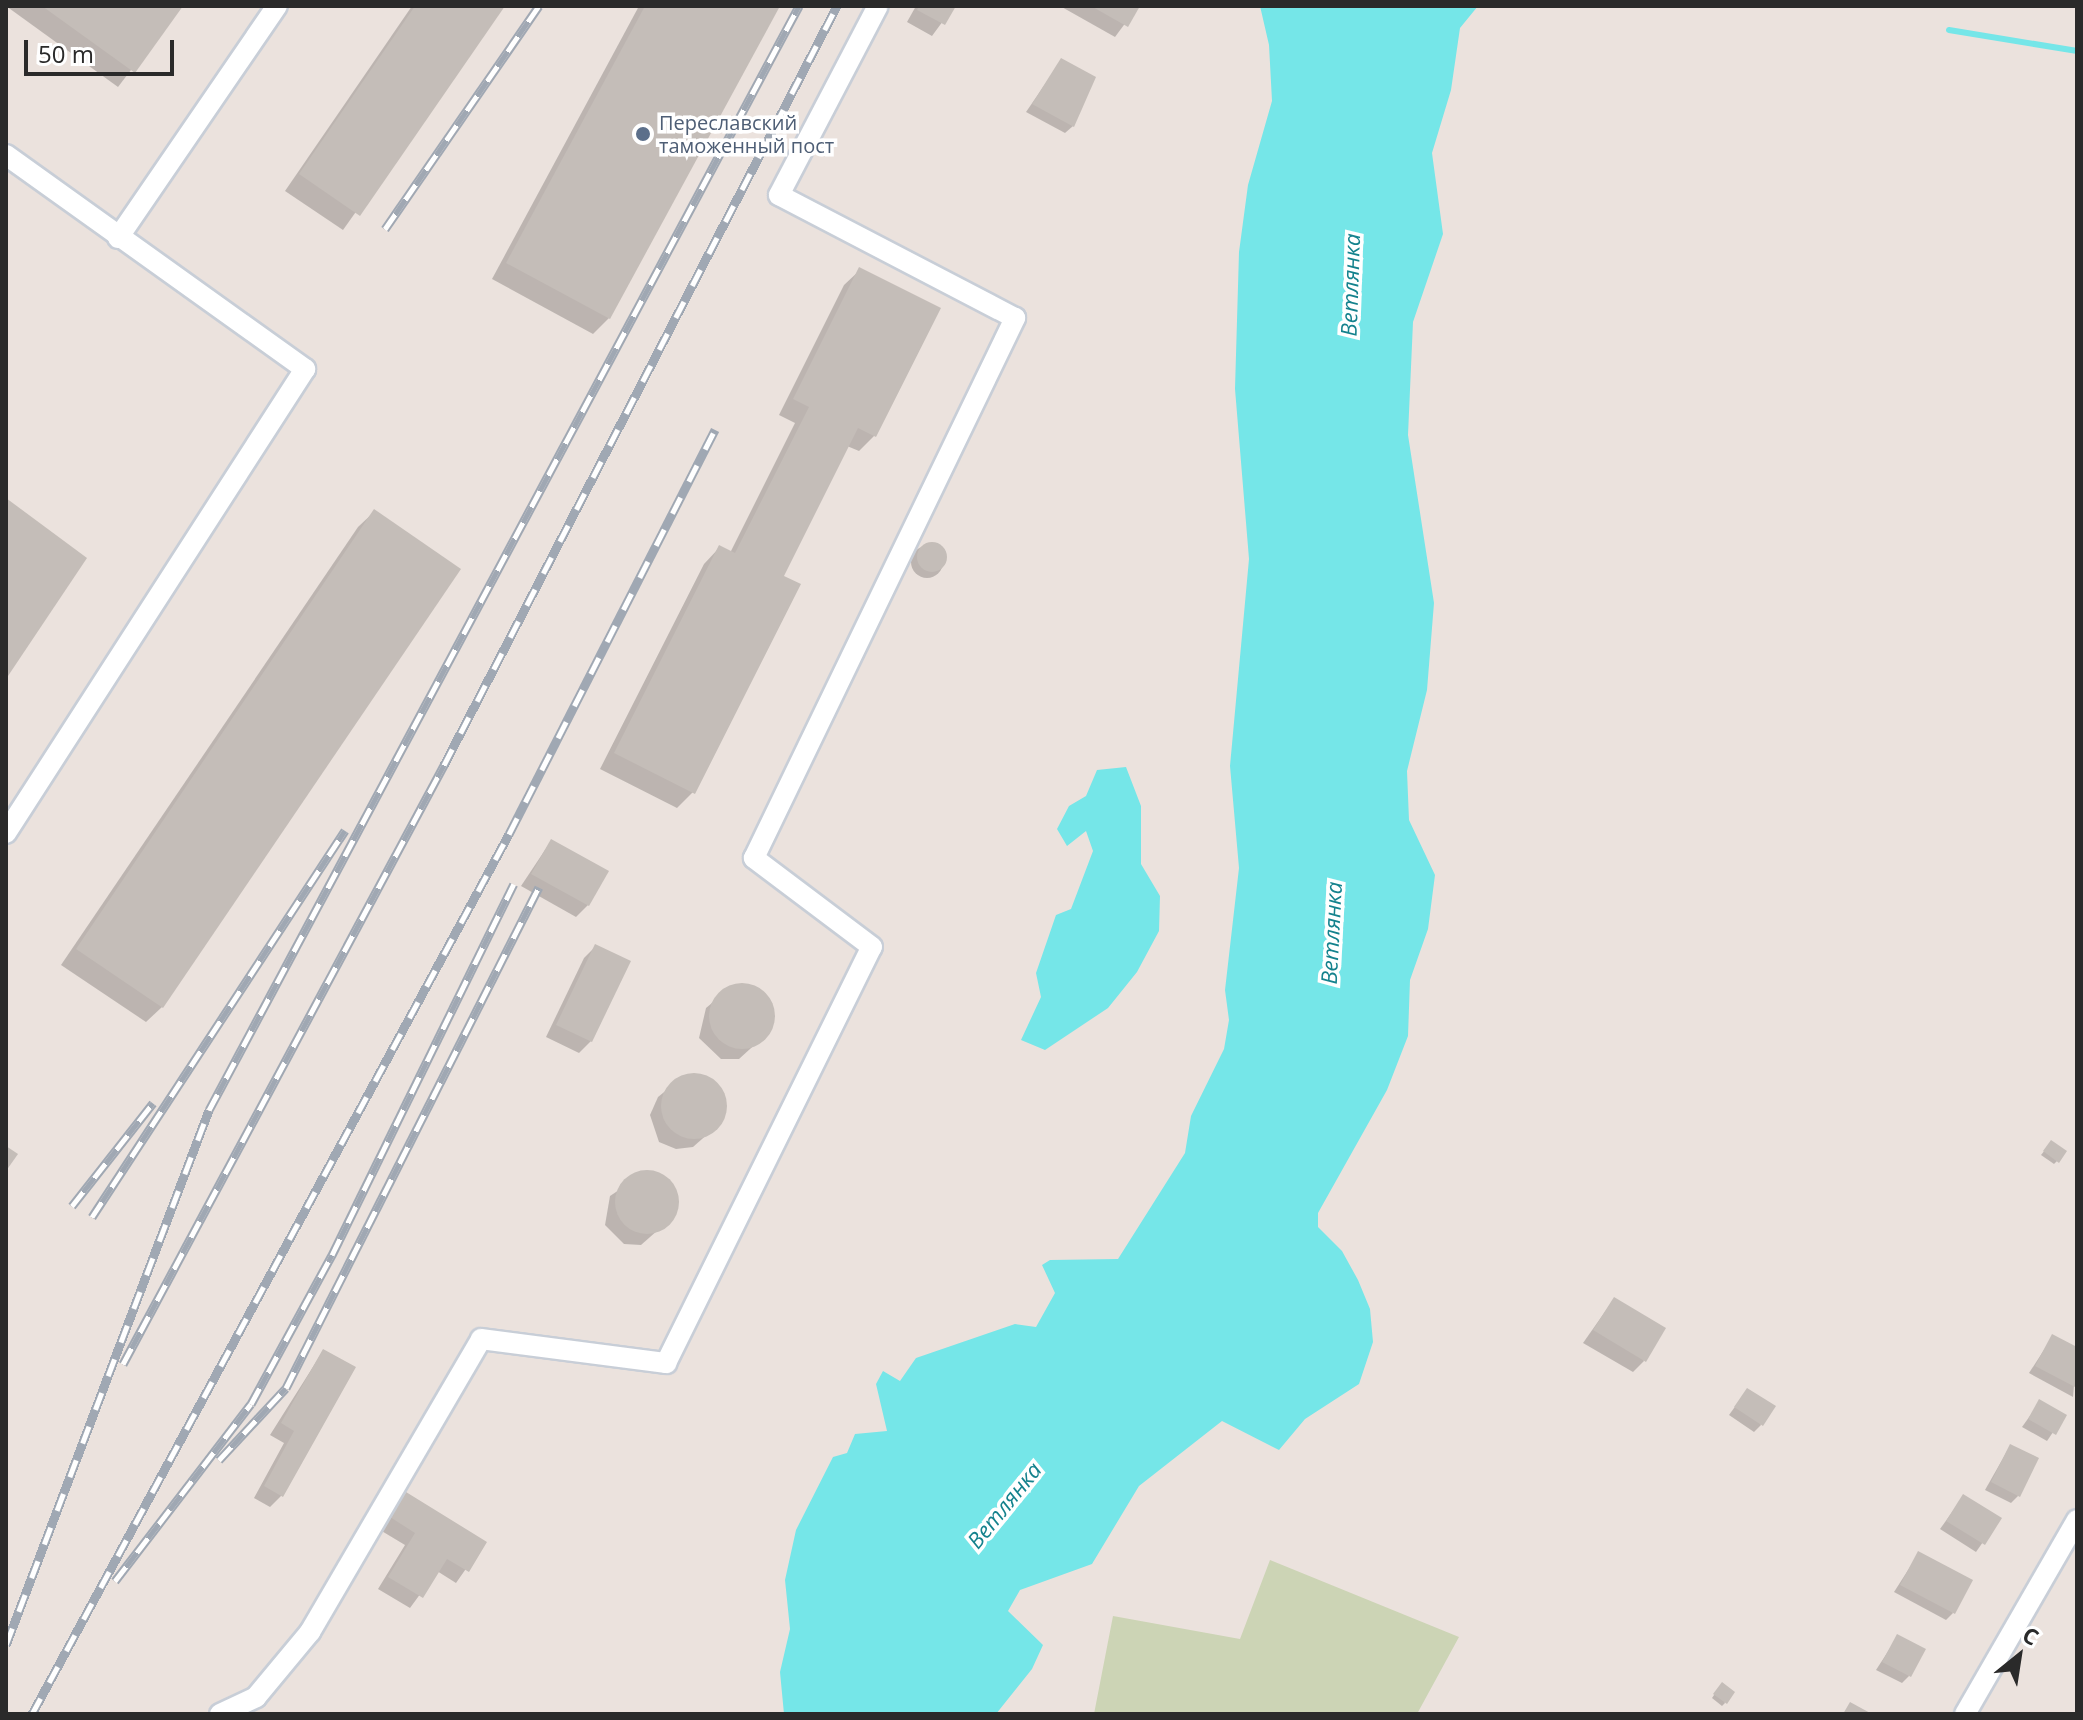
<!DOCTYPE html>
<html>
<head>
<meta charset="utf-8">
<style>
  body { margin:0 }
  #map { position:relative; width:2083px; height:1720px; overflow:hidden; background:#ebe2dd; font-family:"Open Sans",sans-serif }
  div>[style] { position:absolute }
  .cemetery>* { inset:0; background:#ccd4b5 }
  .water>* { inset:0; background:#75e6e8 }
  .shadow>* { inset:0; background:#0003 }
  .round { border-radius:50% }
  .stream>* { height:6px; margin:-3px; padding:0 3px; transform-origin:3px; border-radius:3px; background:#75e6e8 }
  .building>* { inset:0; background:#c4bdb8 }
  .roads { filter:drop-shadow(2px 0 #c8ced7) drop-shadow(-2px 0 #c8ced7) drop-shadow(0 2px #c8ced7) drop-shadow(0 -2px #c8ced7) }
  .minor>* { height:20px; margin:-10px; padding:0 10px; transform-origin:10px; border-radius:10px; background:#fff }
  .rail>* { height:9px; margin-top:-4.5px; transform-origin:0; background:repeating-linear-gradient(90deg,#fff 0 18px,#a0a8b3 0 36px); box-sizing:border-box; border-block:2px solid #a0a8b3 }
  .dots>* { width:22px; height:22px; translate:-50% -50%; box-sizing:border-box; border:4px solid #fff; border-radius:50% }
  span { translate:-50% -50%; white-space:nowrap; text-align:center; line-height:1.15; -webkit-text-stroke:7px #fff; paint-order:stroke }
  .service-label { font-size:20px; color:#4e5e75 }
  .left { translate:0 -50%; text-align:left }
  .water-label { font-size:22px; color:#14828d; font-style:italic }
  .frame { position:absolute; inset:0; border:8px solid #2a2a2a; pointer-events:none }
  .north { position:absolute; left:1979px; top:1616px; width:80px; height:80px; -webkit-text-stroke:6px #fff; paint-order:stroke; rotate:30deg; font-size:22px; font-weight:700; line-height:32px; text-align:center; color:#2a2a2a }
  .north::after { content:''; display:block; margin:auto; width:28px; height:36px; background:#2a2a2a; clip-path:polygon(50% 0,100% 100%,50% 72%,0 100%) }
  .scale { position:absolute; left:24px; top:40px; width:150px; height:36px; box-sizing:border-box; border:4px solid #2a2a2a; border-top:0; padding-left:10px; font-size:24px; line-height:28px; white-space:nowrap; color:#2a2a2a; -webkit-text-stroke:6px #fff; paint-order:stroke }
</style>
</head>
<body>
<div id="map">
  <div class="cemetery">
    <div style="clip-path:polygon(1270px 1560px,1459px 1637px,1417px 1714px,1094px 1714px,1113px 1616px,1240px 1639px)"></div>
  </div>
  <div class="water">
    <div style="clip-path:polygon(1260px 6px,1478px 6px,1460px 28px,1451px 90px,1432px 153px,1443px 234px,1413px 322px,1408px 435px,1434px 603px,1427px 690px,1407px 771px,1409px 820px,1435px 875px,1428px 929px,1410px 980px,1408px 1036px,1387px 1090px,1318px 1213px,1318px 1227px,1342px 1251px,1358px 1280px,1370px 1309px,1373px 1342px,1359px 1384px,1305px 1419px,1279px 1450px,1222px 1421px,1139px 1486px,1092px 1564px,1020px 1590px,1008px 1611px,1043px 1645px,1032px 1669px,996px 1714px,784px 1714px,780px 1672px,790px 1629px,785px 1580px,796px 1530px,833px 1457px,847px 1453px,855px 1434px,887px 1431px,876px 1384px,883px 1371px,900px 1381px,916px 1358px,1015px 1324px,1036px 1327px,1055px 1293px,1042px 1265px,1050px 1260px,1118px 1259px,1185px 1153px,1191px 1116px,1224px 1049px,1229px 1020px,1225px 990px,1239px 868px,1230px 766px,1249px 559px,1235px 389px,1239px 252px,1248px 185px,1272px 101px,1269px 45px)"></div>
    <div style="clip-path:polygon(1126px 767px,1141px 806px,1141px 864px,1160px 896px,1159px 931px,1137px 972px,1108px 1008px,1045px 1050px,1021px 1040px,1041px 997px,1036px 973px,1056px 915px,1071px 909px,1093px 851px,1086px 831px,1067px 846px,1057px 829px,1069px 806px,1086px 796px,1097px 770px)"></div>
  </div>
  <div class="shadow">
    <div style="clip-path:polygon(6px 6px,180px 6px,118px 87px)"></div>
    <div style="clip-path:polygon(412px 6px,502px 6px,343px 230px,285px 191px)"></div>
    <div style="clip-path:polygon(639px 6px,778px 6px,609px 318px,593px 334px,492px 279px)"></div>
    <div style="clip-path:polygon(916px 6px,961px 6px,954px 6px,932px 36px,907px 22px)"></div>
    <div style="clip-path:polygon(1060px 6px,1138px 6px,1115px 37px)"></div>
    <div style="clip-path:polygon(1061px 61px,1073px 126px,1065px 133px,1026px 112px)"></div>
    <div style="clip-path:polygon(860px 270px,874px 436px,859px 451px,847px 446px,781px 577px,693px 792px,677px 808px,600px 769px,704px 564px,719px 548px,730px 553px,795px 423px,779px 415px,844px 285px)"></div>
    <div style="clip-path:polygon(374px 512px,162px 1007px,146px 1022px,61px 965px,358px 527px)"></div>
    <div class="round" style="left:911px;top:546px;width:32px;height:32px"></div>
    <div style="clip-path:polygon(551px 841px,588px 905px,576px 917px,521px 886px)"></div>
    <div style="clip-path:polygon(595px 947px,591px 1041px,579px 1053px,546px 1037px,584px 958px)"></div>
    <div style="clip-path:polygon(731px 987px,757px 989px,773px 1011px,770px 1031px,761px 1039px,739px 1059px,721px 1059px,699px 1038px,706px 1008px)"></div>
    <div style="clip-path:polygon(684px 1076px,712px 1081px,722px 1094px,719px 1124px,693px 1147px,676px 1149px,659px 1142px,650px 1115px,658px 1097px)"></div>
    <div style="clip-path:polygon(2049px 1145px,2057px 1161px,2054px 1164px,2041px 1155px)"></div>
    <div style="clip-path:polygon(646px 1172px,665px 1178px,678px 1201px,675px 1215px,641px 1245px,624px 1244px,605px 1225px,610px 1196px)"></div>
    <div style="clip-path:polygon(1614px 1299px,1644px 1361px,1633px 1372px,1583px 1343px)"></div>
    <div style="clip-path:polygon(2053px 1336px,2077px 1349px,2073px 1397px,2029px 1373px)"></div>
    <div style="clip-path:polygon(323px 1351px,281px 1496px,270px 1507px,254px 1498px,284px 1443px,270px 1435px)"></div>
    <div style="clip-path:polygon(1747px 1390px,1761px 1425px,1754px 1432px,1729px 1415px)"></div>
    <div style="clip-path:polygon(2040px 1402px,2064px 1416px,2047px 1441px,2022px 1427px)"></div>
    <div style="clip-path:polygon(2010px 1446px,2018px 1496px,2011px 1503px,1985px 1490px)"></div>
    <div style="clip-path:polygon(406px 1495px,484px 1543px,456px 1583px,437px 1571px,410px 1608px,378px 1589px,405px 1545px,380px 1530px)"></div>
    <div style="clip-path:polygon(1963px 1497px,1999px 1519px,1976px 1552px,1940px 1529px)"></div>
    <div style="clip-path:polygon(1919px 1553px,1953px 1613px,1946px 1620px,1894px 1592px)"></div>
    <div style="clip-path:polygon(1898px 1636px,1909px 1676px,1902px 1683px,1876px 1670px)"></div>
    <div style="clip-path:polygon(1719px 1688px,1725px 1703px,1722px 1706px,1712px 1698px)"></div>
  </div>
  <div class="stream">
    <div style="left:1949px;top:30px;width:130px;rotate:9.3deg"></div>
  </div>
  <div class="building">
    <div style="clip-path:polygon(42px 6px,183px 6px,135px 73px)"></div>
    <div style="clip-path:polygon(415px 6px,505px 6px,360px 216px,299px 174px)"></div>
    <div style="clip-path:polygon(645px 6px,780px 6px,610px 319px,506px 263px)"></div>
    <div style="clip-path:polygon(919px 6px,956px 6px,945px 25px,917px 10px)"></div>
    <div style="clip-path:polygon(1091px 6px,1140px 6px,1128px 27px)"></div>
    <div style="clip-path:polygon(1061px 58px,1096px 77px,1074px 127px,1032px 104px)"></div>
    <div style="clip-path:polygon(859px 267px,941px 308px,876px 437px,858px 428px,784px 576px,801px 584px,695px 794px,614px 753px,719px 545px,735px 553px,809px 407px,793px 399px)"></div>
    <div style="clip-path:polygon(6px 498px,87px 558px,6px 679px)"></div>
    <div style="clip-path:polygon(374px 509px,461px 569px,163px 1008px,76px 949px)"></div>
    <div class="round" style="left:917px;top:542px;width:30px;height:30px"></div>
    <div style="clip-path:polygon(551px 839px,609px 871px,589px 906px,531px 874px)"></div>
    <div style="clip-path:polygon(595px 944px,631px 961px,592px 1042px,556px 1025px)"></div>
    <div class="round" style="left:709px;top:983px;width:66px;height:66px"></div>
    <div class="round" style="left:661px;top:1073px;width:66px;height:66px"></div>
    <div style="clip-path:polygon(2051px 1140px,2067px 1151px,2059px 1163px,2043px 1151px)"></div>
    <div style="clip-path:polygon(6px 1146px,18px 1154px,6px 1171px)"></div>
    <div class="round" style="left:615px;top:1170px;width:64px;height:64px"></div>
    <div style="clip-path:polygon(1614px 1297px,1666px 1328px,1646px 1362px,1593px 1330px)"></div>
    <div style="clip-path:polygon(2052px 1334px,2077px 1347px,2077px 1388px,2035px 1366px)"></div>
    <div style="clip-path:polygon(323px 1349px,356px 1367px,283px 1497px,264px 1486px,294px 1431px,281px 1423px)"></div>
    <div style="clip-path:polygon(1747px 1388px,1776px 1406px,1763px 1426px,1734px 1407px)"></div>
    <div style="clip-path:polygon(2039px 1399px,2067px 1415px,2056px 1435px,2028px 1419px)"></div>
    <div style="clip-path:polygon(2010px 1444px,2039px 1458px,2020px 1497px,1991px 1482px)"></div>
    <div style="clip-path:polygon(406px 1492px,487px 1542px,469px 1572px,447px 1559px,423px 1598px,388px 1577px,415px 1533px,390px 1517px)"></div>
    <div style="clip-path:polygon(1963px 1494px,2002px 1518px,1985px 1545px,1946px 1521px)"></div>
    <div style="clip-path:polygon(1918px 1551px,1973px 1580px,1955px 1614px,1900px 1585px)"></div>
    <div style="clip-path:polygon(1897px 1634px,1926px 1649px,1911px 1677px,1882px 1662px)"></div>
    <div style="clip-path:polygon(1722px 1682px,1735px 1692px,1727px 1704px,1713px 1694px)"></div>
    <div style="clip-path:polygon(1850px 1702px,1872px 1714px,1843px 1714px)"></div>
  </div>
  <div class="roads">
    <div class="minor">
      <div style="left:6px;top:155px;width:368px;rotate:35.6deg"></div>
      <div style="left:305px;top:369px;width:552px;rotate:122.8deg"></div>
      <div style="left:118px;top:238px;width:281px;rotate:-55.6deg"></div>
      <div style="left:220px;top:1714px;width:40px;rotate:-25deg"></div>
      <div style="left:256px;top:1697px;width:85px;rotate:-50.3deg"></div>
      <div style="left:310px;top:1632px;width:339px;rotate:-59.7deg"></div>
      <div style="left:481px;top:1339px;width:187px;rotate:7.4deg"></div>
      <div style="left:666px;top:1363px;width:464px;rotate:-63.7deg"></div>
      <div style="left:872px;top:947px;width:148px;rotate:-143deg"></div>
      <div style="left:754px;top:858px;width:600px;rotate:-64.2deg"></div>
      <div style="left:1015px;top:318px;width:266px;rotate:-152.5deg"></div>
      <div style="left:779px;top:195px;width:213px;rotate:-62.4deg"></div>
      <div style="left:1965px;top:1714px;width:224px;rotate:-60deg"></div>
    </div>
  </div>
  <div class="rail">
    <div style="left:385px;top:229px;width:271px;rotate:-55.4deg"></div>
    <div style="left:72px;top:1206px;width:131px;rotate:-51.8deg"></div>
    <div style="left:92px;top:1217px;width:462px;rotate:-56.8deg"></div>
    <div style="left:123px;top:1364px;width:680px;rotate:-61.81deg"></div>
    <div style="left:444px;top:765px;width:855px;rotate:-62.63deg"></div>
    <div style="left:219px;top:1460px;width:98px;rotate:-47.1deg"></div>
    <div style="left:286px;top:1388px;width:561px;rotate:-63.21deg"></div>
    <div style="left:115px;top:1581px;width:223px;rotate:-52.5deg"></div>
    <div style="left:251px;top:1404px;width:170px;rotate:-61.5deg"></div>
    <div style="left:332px;top:1255px;width:413px;rotate:-63.9deg"></div>
    <div style="left:6px;top:1645px;width:572px;rotate:-69.22deg"></div>
    <div style="left:209px;top:1110px;width:1252px;rotate:-61.88deg"></div>
    <div style="left:32px;top:1714px;width:1001px;rotate:-61.54deg"></div>
    <div style="left:509px;top:834px;width:454px;rotate:-63deg"></div>
  </div>
  <div class="dots">
    <div style="left:643px;top:134px;background:#5c6f8a"></div>
  </div>
  <div class="service-label">
    <span class="left" style="left:659px;top:134px">Переславский<br>таможенный пост</span>
  </div>
  <div class="water-label">
    <span style="left:1350px;top:285px;rotate:-88deg">Ветлянка</span>
    <span style="left:1331px;top:933px;rotate:-87deg">Ветлянка</span>
    <span style="left:1004px;top:1505px;rotate:-51deg">Ветлянка</span>
  </div>
  <div class="frame"></div>
  <div class="north">С</div>
  <div class="scale">50 m</div>
</div>
</body>
</html>
